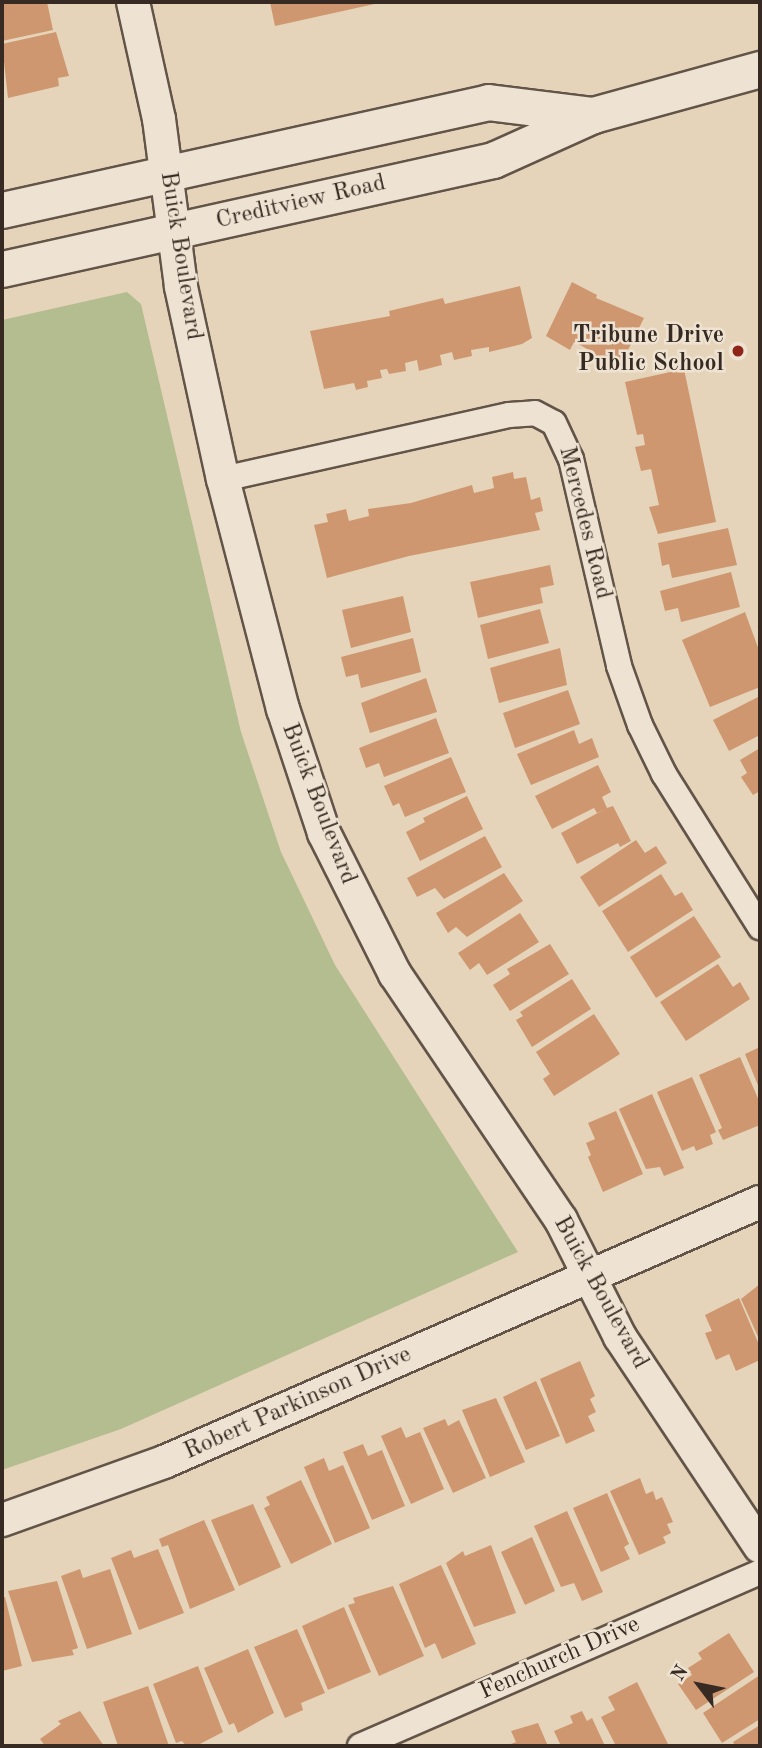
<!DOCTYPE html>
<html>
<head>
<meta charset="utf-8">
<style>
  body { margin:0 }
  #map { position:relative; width:762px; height:1748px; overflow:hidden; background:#e5d4b9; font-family:"Old Standard TT",serif }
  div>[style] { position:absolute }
  .green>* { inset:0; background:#b3bd90 }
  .building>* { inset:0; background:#ce9770 }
  .roads { filter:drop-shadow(2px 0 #625448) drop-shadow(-2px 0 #625448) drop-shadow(0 2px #625448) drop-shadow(0 -2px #625448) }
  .minor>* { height:24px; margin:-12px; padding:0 12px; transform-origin:12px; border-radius:12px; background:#eee3d2 }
  .tertiary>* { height:32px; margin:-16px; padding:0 16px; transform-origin:16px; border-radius:16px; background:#eee3d2 }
  .secondary>* { height:35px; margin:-17.5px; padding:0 17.5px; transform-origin:17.5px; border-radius:17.5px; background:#eee3d2 }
  .dots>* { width:19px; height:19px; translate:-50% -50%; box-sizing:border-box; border:4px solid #eee3d2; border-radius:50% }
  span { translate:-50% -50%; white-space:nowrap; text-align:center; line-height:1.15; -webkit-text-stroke:5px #eee3d2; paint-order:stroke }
  .street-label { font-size:24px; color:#372a22 }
  .poi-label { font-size:24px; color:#372a22; font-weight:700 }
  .right { translate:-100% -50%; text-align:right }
  .frame { position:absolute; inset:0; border:4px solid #372a22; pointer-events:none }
  .north { position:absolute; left:664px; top:1650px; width:70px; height:70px; -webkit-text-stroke:5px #eee3d2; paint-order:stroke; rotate:302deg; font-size:19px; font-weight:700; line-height:28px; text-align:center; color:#372a22 }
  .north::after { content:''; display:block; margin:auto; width:24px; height:32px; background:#372a22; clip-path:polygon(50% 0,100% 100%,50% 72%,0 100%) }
</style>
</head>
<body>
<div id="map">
  <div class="green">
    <div style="clip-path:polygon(127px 292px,141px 304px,241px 732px,281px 852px,335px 965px,518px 1252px,121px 1429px,2px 1470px,2px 320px)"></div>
  </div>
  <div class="building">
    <div style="clip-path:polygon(2px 2px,47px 2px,53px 30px,2px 41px)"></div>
    <div style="clip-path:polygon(270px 2px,379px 2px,379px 3px,275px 26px)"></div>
    <div style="clip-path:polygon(56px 32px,69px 76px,58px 78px,59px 86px,8px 98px,2px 44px)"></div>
    <div style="clip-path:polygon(572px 282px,597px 295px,596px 298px,644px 318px,617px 372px,590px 360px,594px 353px,582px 346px,574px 342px,570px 350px,546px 336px)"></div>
    <div style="clip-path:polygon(520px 286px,532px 338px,522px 344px,489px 352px,489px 347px,471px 350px,472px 356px,454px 360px,452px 352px,440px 355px,442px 365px,419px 371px,417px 360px,405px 363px,406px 371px,389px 374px,387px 369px,380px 370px,382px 378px,367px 381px,368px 387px,356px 390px,354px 383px,324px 389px,310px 331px,390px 316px,389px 311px,443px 298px,445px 304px)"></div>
    <div style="clip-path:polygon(684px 369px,716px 522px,658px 534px,649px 507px,659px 505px,651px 469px,641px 471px,635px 447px,645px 445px,643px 434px,637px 435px,625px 382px)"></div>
    <div style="clip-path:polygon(513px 472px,514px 479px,526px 477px,531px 500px,540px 497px,543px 511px,535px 513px,540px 530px,409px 556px,327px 578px,314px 525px,328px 522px,326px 514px,346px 509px,349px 521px,369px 516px,368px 509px,411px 503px,472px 485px,474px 493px,494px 488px,492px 477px)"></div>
    <div style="clip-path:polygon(728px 528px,737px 565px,672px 578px,669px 564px,662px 566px,658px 543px)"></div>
    <div style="clip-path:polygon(550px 565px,554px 585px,540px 588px,543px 603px,478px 618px,470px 582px)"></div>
    <div style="clip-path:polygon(731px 572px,740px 607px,681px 622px,678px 608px,665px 611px,660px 591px)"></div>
    <div style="clip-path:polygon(403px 596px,411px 632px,351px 648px,342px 610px)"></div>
    <div style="clip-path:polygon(540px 609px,549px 643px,488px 659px,480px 625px)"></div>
    <div style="clip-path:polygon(745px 612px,760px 653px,760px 687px,710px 707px,682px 640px)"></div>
    <div style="clip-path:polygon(413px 638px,421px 672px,361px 688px,358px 674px,346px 677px,341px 657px)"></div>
    <div style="clip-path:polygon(560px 648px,567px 685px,499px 703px,490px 668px)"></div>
    <div style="clip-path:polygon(426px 678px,437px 712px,370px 733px,361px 703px)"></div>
    <div style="clip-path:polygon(568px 690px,580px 724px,515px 748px,503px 713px)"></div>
    <div style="clip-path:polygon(760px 696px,760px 735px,729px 751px,713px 720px)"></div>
    <div style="clip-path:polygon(436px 718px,449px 753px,384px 777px,379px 763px,366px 768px,359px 748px)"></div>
    <div style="clip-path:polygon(574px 730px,579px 744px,592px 738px,599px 757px,531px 785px,517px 754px)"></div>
    <div style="clip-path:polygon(760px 748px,760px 791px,753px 795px,741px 777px,747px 773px,740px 760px)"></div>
    <div style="clip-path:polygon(451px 757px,466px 792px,405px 817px,399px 803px,393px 806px,384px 786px)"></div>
    <div style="clip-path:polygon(598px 765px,611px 792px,602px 797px,607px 808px,613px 806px,631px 841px,620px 847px,618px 843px,577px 864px,561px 833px,605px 809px,597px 813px,594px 808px,552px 829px,535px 796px)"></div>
    <div style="clip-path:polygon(467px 796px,483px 829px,420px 861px,406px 832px,425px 822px,423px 818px)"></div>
    <div style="clip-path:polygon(485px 836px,502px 867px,444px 899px,435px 888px,417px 897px,407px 878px)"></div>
    <div style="clip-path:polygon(636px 840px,645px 853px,656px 846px,667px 863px,599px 907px,580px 877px)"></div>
    <div style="clip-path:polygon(504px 873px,523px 901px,467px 937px,456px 927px,448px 933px,436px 913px)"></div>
    <div style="clip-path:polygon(661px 874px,675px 896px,682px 892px,693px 910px,628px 952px,602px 911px)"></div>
    <div style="clip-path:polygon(520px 913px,539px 942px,487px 975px,479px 963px,470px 970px,458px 953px)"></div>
    <div style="clip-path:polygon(694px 916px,721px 957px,656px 998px,630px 957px)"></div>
    <div style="clip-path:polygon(550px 944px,569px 974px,510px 1011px,493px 985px,510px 974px,507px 969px)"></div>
    <div style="clip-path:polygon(718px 964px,733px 987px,740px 982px,750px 999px,686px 1041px,660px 1002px)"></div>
    <div style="clip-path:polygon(572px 979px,591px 1009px,532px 1047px,516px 1020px,523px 1016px,520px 1012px)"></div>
    <div style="clip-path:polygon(594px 1014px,620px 1054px,554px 1096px,543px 1079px,550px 1074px,536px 1052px)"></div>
    <div style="clip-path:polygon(760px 1047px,760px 1090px,745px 1054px)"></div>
    <div style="clip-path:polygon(740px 1057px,760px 1103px,760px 1125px,723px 1140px,718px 1130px,722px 1128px,699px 1075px)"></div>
    <div style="clip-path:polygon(692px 1077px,716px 1132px,710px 1135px,713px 1144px,696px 1151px,694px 1146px,682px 1151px,657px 1092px)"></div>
    <div style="clip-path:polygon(652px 1094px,684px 1168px,664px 1176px,660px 1167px,646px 1169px,619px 1109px)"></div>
    <div style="clip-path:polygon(616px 1111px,643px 1174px,603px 1192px,588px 1157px,591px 1155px,586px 1143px,595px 1139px,588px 1123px)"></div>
    <div style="clip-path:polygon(760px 1284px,760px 1341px,741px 1299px)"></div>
    <div style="clip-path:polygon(739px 1298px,760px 1347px,760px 1360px,736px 1371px,729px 1354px,716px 1360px,705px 1333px,712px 1331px,705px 1315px)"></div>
    <div style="clip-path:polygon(580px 1361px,595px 1396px,590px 1399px,596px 1412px,588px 1416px,595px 1431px,566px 1444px,540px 1379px)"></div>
    <div style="clip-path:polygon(536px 1381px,560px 1436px,526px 1450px,503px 1397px)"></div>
    <div style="clip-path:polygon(496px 1398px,525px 1462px,490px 1477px,462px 1410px)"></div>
    <div style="clip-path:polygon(445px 1419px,448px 1426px,459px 1420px,486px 1478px,453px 1493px,423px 1428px)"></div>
    <div style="clip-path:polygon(401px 1427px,406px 1438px,420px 1432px,444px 1489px,411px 1504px,381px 1436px)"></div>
    <div style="clip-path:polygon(363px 1444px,368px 1456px,382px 1450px,405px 1506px,372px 1520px,343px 1452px)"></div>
    <div style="clip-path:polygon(324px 1458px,329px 1471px,343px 1465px,370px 1528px,335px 1543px,304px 1467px)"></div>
    <div style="clip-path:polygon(640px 1478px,646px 1494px,653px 1491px,656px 1500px,662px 1497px,673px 1522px,667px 1524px,671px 1533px,663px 1537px,666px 1543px,639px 1555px,610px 1491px)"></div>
    <div style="clip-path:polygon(301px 1480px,332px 1544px,291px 1564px,264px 1508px,270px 1505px,266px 1497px)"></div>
    <div style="clip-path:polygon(607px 1493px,629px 1544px,624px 1547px,630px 1559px,601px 1572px,573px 1508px)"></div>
    <div style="clip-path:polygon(253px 1504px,281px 1567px,239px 1586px,211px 1520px)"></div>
    <div style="clip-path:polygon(567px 1511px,603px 1592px,582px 1601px,574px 1583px,561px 1587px,534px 1526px)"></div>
    <div style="clip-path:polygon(204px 1520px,235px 1590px,190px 1609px,168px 1545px,162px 1547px,159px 1539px)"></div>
    <div style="clip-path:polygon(532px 1537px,555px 1591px,525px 1605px,501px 1552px)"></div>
    <div style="clip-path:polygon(491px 1545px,516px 1613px,474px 1627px,446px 1563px,463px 1551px,465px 1556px)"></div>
    <div style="clip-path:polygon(158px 1549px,184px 1613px,139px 1630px,111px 1558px,131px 1550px,134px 1558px)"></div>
    <div style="clip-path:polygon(441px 1565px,476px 1644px,442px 1659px,435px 1643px,425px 1648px,399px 1584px)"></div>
    <div style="clip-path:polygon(80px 1569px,83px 1578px,110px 1569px,132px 1634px,87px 1649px,61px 1576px)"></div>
    <div style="clip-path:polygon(57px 1581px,78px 1648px,72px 1650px,74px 1655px,32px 1662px,8px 1591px)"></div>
    <div style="clip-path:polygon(393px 1586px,424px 1656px,379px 1676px,348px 1605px,355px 1603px,353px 1598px)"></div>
    <div style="clip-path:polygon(5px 1597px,22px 1666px,2px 1671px,2px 1598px)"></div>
    <div style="clip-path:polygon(344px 1607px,371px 1672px,328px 1690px,302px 1626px)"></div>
    <div style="clip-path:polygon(297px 1629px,325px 1693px,301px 1703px,303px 1710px,285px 1718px,254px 1647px)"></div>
    <div style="clip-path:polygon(729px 1633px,754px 1672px,696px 1710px,678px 1684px,692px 1675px,688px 1668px,702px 1659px,698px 1653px)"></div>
    <div style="clip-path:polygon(248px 1649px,274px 1713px,238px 1733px,234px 1723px,229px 1725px,204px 1668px)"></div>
    <div style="clip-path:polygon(198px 1666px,223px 1732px,196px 1746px,186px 1746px,182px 1741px,176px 1743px,153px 1684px)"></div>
    <div style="clip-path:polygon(760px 1675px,760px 1719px,722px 1743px,703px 1713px)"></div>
    <div style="clip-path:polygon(637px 1682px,669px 1746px,616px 1746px,601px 1717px,615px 1710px,608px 1697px)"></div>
    <div style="clip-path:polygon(148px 1686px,169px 1746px,118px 1746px,103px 1702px)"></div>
    <div style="clip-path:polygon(80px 1711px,104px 1746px,45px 1746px,40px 1739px,61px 1724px,58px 1721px)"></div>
    <div style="clip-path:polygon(582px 1711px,587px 1721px,592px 1718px,605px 1746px,561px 1746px,554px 1731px,573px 1723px,570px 1716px)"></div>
    <div style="clip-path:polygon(538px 1723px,548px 1746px,506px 1746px,516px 1742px,511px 1731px)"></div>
    <div style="clip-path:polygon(760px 1725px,760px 1746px,735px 1746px,733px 1742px)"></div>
  </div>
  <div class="roads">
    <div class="minor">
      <div style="left:223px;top:479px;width:293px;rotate:-12.6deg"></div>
      <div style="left:509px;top:415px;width:26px;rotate:-4deg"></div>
      <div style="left:535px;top:413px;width:21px;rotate:28deg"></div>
      <div style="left:554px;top:423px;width:40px;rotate:65deg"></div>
      <div style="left:571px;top:459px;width:212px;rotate:76.9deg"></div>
      <div style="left:619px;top:666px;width:63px;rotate:70.4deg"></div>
      <div style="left:640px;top:725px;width:55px;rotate:63.9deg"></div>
      <div style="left:664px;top:774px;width:181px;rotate:57.9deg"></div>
      <div style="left:360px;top:1746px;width:436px;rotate:-23.5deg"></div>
    </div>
    <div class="tertiary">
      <div style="left:133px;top:2px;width:120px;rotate:77.5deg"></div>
      <div style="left:159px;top:119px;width:169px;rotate:82.5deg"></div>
      <div style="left:181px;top:287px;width:197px;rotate:77.7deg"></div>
      <div style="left:223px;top:479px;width:238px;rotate:75.4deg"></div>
      <div style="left:283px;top:709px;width:131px;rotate:71.7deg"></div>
      <div style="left:324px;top:833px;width:158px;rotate:63.3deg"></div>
      <div style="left:395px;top:974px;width:297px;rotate:56deg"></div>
      <div style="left:561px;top:1220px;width:131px;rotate:63.2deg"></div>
      <div style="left:620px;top:1337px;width:252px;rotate:56.3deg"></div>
      <div style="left:2px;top:1520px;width:172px;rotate:-19.7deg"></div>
      <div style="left:164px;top:1462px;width:650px;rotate:-23.57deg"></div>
    </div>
    <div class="secondary">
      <div style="left:2px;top:210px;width:498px;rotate:-12.5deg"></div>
      <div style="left:488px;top:102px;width:106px;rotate:7.1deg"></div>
      <div style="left:2px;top:269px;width:503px;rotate:-12.52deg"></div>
      <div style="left:493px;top:160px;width:110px;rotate:-24.2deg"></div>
      <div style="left:593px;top:115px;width:173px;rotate:-15.4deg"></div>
    </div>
  </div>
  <div class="dots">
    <div style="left:738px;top:351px;background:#8f2418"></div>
  </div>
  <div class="street-label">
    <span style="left:301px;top:203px;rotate:-13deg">Creditview Road</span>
    <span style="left:180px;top:256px;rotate:81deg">Buick Boulevard</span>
    <span style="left:584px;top:523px;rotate:76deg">Mercedes Road</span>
    <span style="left:318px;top:804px;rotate:69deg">Buick Boulevard</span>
    <span style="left:600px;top:1293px;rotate:61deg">Buick Boulevard</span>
    <span style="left:298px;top:1404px;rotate:-24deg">Robert Parkinson Drive</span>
    <span style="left:560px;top:1659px;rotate:-24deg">Fenchurch Drive</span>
  </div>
  <div class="poi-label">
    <span class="right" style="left:724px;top:351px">Tribune Drive<br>Public School</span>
  </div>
  <div class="frame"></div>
  <div class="north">N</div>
</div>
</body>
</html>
